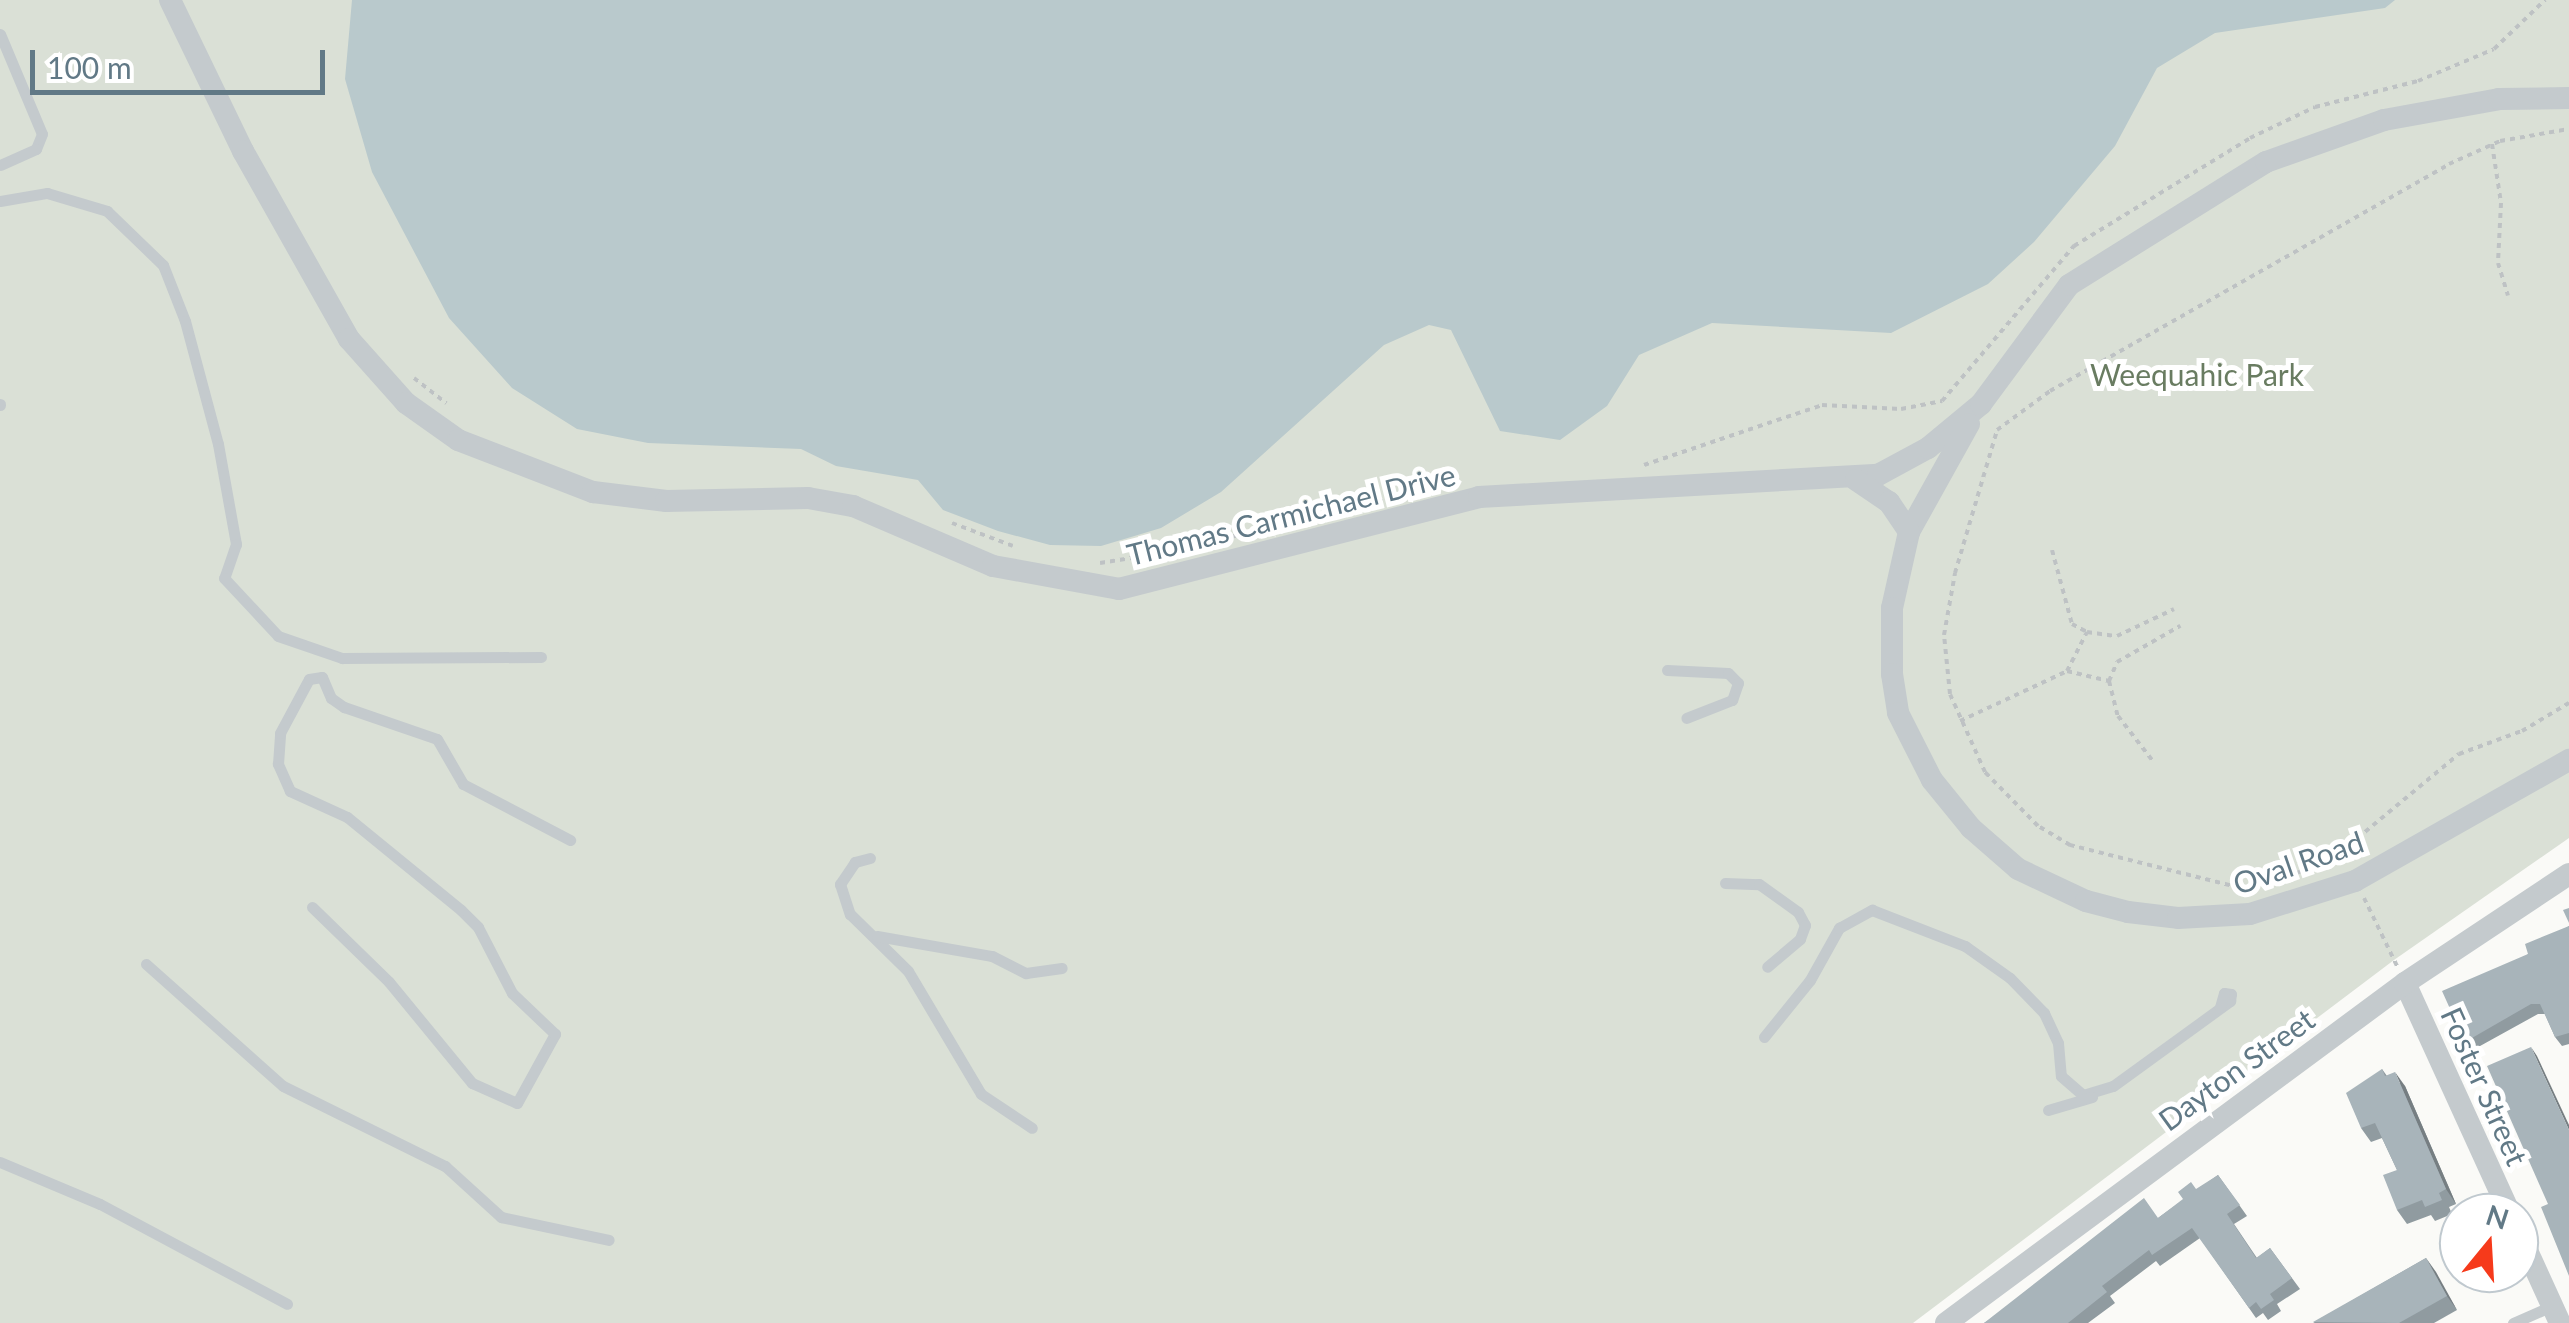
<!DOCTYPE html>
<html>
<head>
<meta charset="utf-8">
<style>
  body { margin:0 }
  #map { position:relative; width:2569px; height:1323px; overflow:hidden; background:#fafaf7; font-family:Lato,sans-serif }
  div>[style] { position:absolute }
  .green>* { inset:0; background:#dae0d6 }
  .water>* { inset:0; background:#b9c9cc }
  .path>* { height:4px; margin-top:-2px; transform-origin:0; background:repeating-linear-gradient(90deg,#bec2c4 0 5px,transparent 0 10px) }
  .lane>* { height:11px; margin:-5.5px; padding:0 5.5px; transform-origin:5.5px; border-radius:5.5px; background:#c4cacd }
  .street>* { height:22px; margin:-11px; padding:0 11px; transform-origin:11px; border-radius:11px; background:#c4cacd }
  .wall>* { inset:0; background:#909ba0 }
  .shaded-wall>* { inset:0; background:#767e82 }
  .building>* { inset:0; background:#a8b4ba }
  span { translate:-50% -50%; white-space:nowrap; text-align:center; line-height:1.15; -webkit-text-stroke:10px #fff; paint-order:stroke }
  .park-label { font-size:30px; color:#697c61 }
  .street-label { font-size:30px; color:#617986 }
  .north { position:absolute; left:2439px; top:1193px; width:100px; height:100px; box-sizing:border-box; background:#fff; border:2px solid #c0c9cf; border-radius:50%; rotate:18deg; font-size:28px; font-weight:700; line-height:40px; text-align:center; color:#617986 }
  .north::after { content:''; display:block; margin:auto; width:35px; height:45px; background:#f63a1b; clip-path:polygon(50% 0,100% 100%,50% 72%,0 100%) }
  .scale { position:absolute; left:30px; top:50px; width:295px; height:45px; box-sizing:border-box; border:5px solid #617986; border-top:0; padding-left:12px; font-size:30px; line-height:35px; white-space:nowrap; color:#617986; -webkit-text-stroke:8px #fff; paint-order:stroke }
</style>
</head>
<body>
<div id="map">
  <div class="green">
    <div style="clip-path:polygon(0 0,2569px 0,2569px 838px,2394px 960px,1913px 1323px,0 1323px)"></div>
  </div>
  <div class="water">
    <div style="clip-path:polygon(352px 0,2395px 0,2385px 8px,2215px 33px,2157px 68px,2115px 146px,2034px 242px,1988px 284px,1891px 333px,1712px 323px,1639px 355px,1607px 406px,1560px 440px,1500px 431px,1451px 330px,1429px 325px,1384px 345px,1221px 492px,1161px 528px,1101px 546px,1050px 545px,998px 531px,943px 510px,918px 480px,836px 466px,801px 449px,648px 443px,577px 429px,512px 388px,449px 318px,372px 172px,345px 79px)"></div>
  </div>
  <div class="path">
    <div style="left:2492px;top:144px;width:60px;rotate:81.3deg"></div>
    <div style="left:2501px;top:203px;width:60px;rotate:92.9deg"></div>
    <div style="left:2498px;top:263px;width:34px;rotate:73deg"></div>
    <div style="left:414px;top:378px;width:41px;rotate:38deg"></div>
    <div style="left:1644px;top:465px;width:188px;rotate:-18.6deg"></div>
    <div style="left:1822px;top:405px;width:79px;rotate:2.9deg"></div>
    <div style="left:1901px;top:409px;width:42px;rotate:-11deg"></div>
    <div style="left:1942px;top:401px;width:204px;rotate:-49.6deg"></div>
    <div style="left:2074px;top:246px;width:206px;rotate:-31.5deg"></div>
    <div style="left:2250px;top:138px;width:72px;rotate:-25.5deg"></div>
    <div style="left:2315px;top:107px;width:106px;rotate:-14.2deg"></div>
    <div style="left:2418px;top:81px;width:82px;rotate:-22.8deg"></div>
    <div style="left:2494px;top:49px;width:71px;rotate:-43.9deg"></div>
    <div style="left:952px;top:523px;width:65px;rotate:20.7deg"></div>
    <div style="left:1203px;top:544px;width:221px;rotate:-14.2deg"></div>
    <div style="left:2052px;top:550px;width:77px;rotate:74.9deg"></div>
    <div style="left:2072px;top:624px;width:17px;rotate:28deg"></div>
    <div style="left:1100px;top:563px;width:76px;rotate:-9.1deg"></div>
    <div style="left:2067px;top:671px;width:44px;rotate:-62.9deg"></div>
    <div style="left:2087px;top:632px;width:30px;rotate:8deg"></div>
    <div style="left:2117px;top:636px;width:63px;rotate:-25.3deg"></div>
    <div style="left:2109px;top:681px;width:21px;rotate:-67deg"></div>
    <div style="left:2117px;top:662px;width:73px;rotate:-29.7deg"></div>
    <div style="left:1960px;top:721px;width:118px;rotate:-25deg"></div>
    <div style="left:2067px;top:671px;width:43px;rotate:13.4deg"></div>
    <div style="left:2109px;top:681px;width:36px;rotate:76deg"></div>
    <div style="left:2118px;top:716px;width:56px;rotate:52.3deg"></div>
    <div style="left:2287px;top:878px;width:61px;rotate:-26.1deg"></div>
    <div style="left:2342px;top:851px;width:152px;rotate:-39.7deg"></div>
    <div style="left:2459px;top:754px;width:67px;rotate:-20.1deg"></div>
    <div style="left:2522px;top:731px;width:55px;rotate:-30.8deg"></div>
    <div style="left:2249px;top:890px;width:185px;rotate:-165.9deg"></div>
    <div style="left:2070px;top:845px;width:37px;rotate:-149deg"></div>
    <div style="left:2038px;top:826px;width:76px;rotate:-134.5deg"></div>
    <div style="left:1985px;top:772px;width:85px;rotate:-114.2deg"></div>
    <div style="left:1950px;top:694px;width:59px;rotate:-95.8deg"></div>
    <div style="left:1944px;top:635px;width:63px;rotate:-79.9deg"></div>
    <div style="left:1955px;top:573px;width:149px;rotate:-73.6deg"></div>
    <div style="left:1997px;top:430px;width:66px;rotate:-36.3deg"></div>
    <div style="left:2050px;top:391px;width:459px;rotate:-29.6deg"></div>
    <div style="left:2449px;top:164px;width:56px;rotate:-24.3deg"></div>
    <div style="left:2500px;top:141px;width:70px;rotate:-9.9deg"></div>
    <div style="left:2364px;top:898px;width:76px;rotate:64.1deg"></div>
  </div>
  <div class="lane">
    <div style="left:0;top:34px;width:108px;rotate:67.2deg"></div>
    <div style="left:42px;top:134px;width:16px;rotate:112deg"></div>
    <div style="left:36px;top:149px;width:39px;rotate:156deg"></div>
    <div style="left:0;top:201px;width:48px;rotate:-9.7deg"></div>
    <div style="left:47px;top:193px;width:63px;rotate:16.7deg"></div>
    <div style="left:107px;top:211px;width:78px;rotate:44deg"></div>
    <div style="left:163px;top:265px;width:60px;rotate:68.6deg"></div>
    <div style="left:185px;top:321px;width:127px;rotate:75deg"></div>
    <div style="left:218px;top:444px;width:102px;rotate:79.8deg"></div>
    <div style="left:236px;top:544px;width:36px;rotate:109deg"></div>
    <div style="left:224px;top:578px;width:79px;rotate:47deg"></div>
    <div style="left:278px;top:636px;width:68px;rotate:19deg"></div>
    <div style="left:342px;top:658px;width:199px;rotate:-0.3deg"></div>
    <div style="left:0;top:404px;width:1px;rotate:90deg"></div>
    <div style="left:1667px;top:670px;width:61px;rotate:2.8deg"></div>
    <div style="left:1728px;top:673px;width:14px;rotate:45deg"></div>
    <div style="left:1738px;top:683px;width:18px;rotate:109deg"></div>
    <div style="left:1732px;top:700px;width:49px;rotate:158.6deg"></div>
    <div style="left:870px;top:858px;width:16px;rotate:165deg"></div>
    <div style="left:855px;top:862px;width:27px;rotate:124deg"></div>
    <div style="left:840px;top:884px;width:32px;rotate:72deg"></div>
    <div style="left:850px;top:914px;width:81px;rotate:44.5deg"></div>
    <div style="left:908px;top:971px;width:143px;rotate:59.3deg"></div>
    <div style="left:981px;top:1094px;width:61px;rotate:33.7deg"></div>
    <div style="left:1725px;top:883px;width:34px;rotate:2deg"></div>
    <div style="left:1759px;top:884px;width:48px;rotate:35.7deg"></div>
    <div style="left:1798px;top:912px;width:15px;rotate:62deg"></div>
    <div style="left:1805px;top:925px;width:15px;rotate:110deg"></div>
    <div style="left:1800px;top:939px;width:43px;rotate:139.7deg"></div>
    <div style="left:312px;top:907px;width:107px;rotate:44.2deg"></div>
    <div style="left:389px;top:982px;width:131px;rotate:50.6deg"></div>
    <div style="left:472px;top:1083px;width:49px;rotate:24deg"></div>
    <div style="left:517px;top:1103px;width:79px;rotate:-61.2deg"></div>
    <div style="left:555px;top:1034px;width:59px;rotate:-136.4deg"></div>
    <div style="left:512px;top:993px;width:74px;rotate:-117.3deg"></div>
    <div style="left:478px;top:927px;width:24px;rotate:-135deg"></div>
    <div style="left:461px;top:910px;width:147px;rotate:-140.8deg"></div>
    <div style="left:347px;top:817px;width:63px;rotate:-155.5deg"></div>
    <div style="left:290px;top:791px;width:30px;rotate:-114deg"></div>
    <div style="left:278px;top:764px;width:31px;rotate:-86deg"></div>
    <div style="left:280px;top:733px;width:61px;rotate:-61.8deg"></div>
    <div style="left:309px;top:679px;width:13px;rotate:-9deg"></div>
    <div style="left:322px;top:677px;width:23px;rotate:67deg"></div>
    <div style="left:331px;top:698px;width:16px;rotate:35deg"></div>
    <div style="left:344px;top:707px;width:98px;rotate:19deg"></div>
    <div style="left:437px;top:739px;width:52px;rotate:60deg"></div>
    <div style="left:463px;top:784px;width:121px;rotate:27.6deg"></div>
    <div style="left:877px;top:936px;width:117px;rotate:9.9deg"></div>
    <div style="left:992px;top:956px;width:38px;rotate:27deg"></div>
    <div style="left:1026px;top:973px;width:36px;rotate:-8deg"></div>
    <div style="left:146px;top:964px;width:183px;rotate:41.7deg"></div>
    <div style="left:283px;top:1086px;width:181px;rotate:26.3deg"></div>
    <div style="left:445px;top:1166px;width:76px;rotate:42.3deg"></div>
    <div style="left:501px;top:1217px;width:110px;rotate:12deg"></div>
    <div style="left:1764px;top:1037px;width:73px;rotate:-51.1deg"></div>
    <div style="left:1810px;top:980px;width:60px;rotate:-60.9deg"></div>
    <div style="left:1839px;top:928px;width:38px;rotate:-29deg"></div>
    <div style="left:1872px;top:910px;width:100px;rotate:21.2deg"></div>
    <div style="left:1965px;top:946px;width:55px;rotate:35.4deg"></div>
    <div style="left:2010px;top:978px;width:49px;rotate:45.8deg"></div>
    <div style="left:2044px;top:1013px;width:33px;rotate:65deg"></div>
    <div style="left:2058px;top:1043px;width:33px;rotate:85deg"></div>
    <div style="left:2061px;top:1076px;width:29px;rotate:41deg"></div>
    <div style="left:2083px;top:1095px;width:31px;rotate:-17deg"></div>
    <div style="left:2113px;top:1086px;width:145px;rotate:-36deg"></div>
    <div style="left:2230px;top:1001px;width:7px;rotate:-82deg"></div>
    <div style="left:2231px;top:994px;width:7px;rotate:-172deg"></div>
    <div style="left:2224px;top:993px;width:15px;rotate:106deg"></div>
    <div style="left:2048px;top:1110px;width:46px;rotate:-16.5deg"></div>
    <div style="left:0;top:1162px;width:108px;rotate:22.8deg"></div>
    <div style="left:100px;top:1204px;width:212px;rotate:28.1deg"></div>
    <div style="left:2513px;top:1323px;width:43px;rotate:-23.6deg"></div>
  </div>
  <div class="street">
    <div style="left:170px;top:0;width:168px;rotate:64.2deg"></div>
    <div style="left:243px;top:151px;width:216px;rotate:60.6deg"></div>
    <div style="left:349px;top:339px;width:86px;rotate:48.3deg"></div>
    <div style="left:406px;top:403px;width:64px;rotate:35.4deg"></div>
    <div style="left:458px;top:440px;width:145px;rotate:21.1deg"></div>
    <div style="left:593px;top:492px;width:74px;rotate:7deg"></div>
    <div style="left:666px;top:501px;width:142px;rotate:-1.2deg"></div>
    <div style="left:808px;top:498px;width:46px;rotate:10.1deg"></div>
    <div style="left:853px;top:506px;width:152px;rotate:23.2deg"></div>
    <div style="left:993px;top:566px;width:128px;rotate:10.3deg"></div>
    <div style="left:1119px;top:589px;width:372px;rotate:-14.3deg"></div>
    <div style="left:1479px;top:497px;width:400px;rotate:-3.2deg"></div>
    <div style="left:1878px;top:475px;width:57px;rotate:-28.4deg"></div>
    <div style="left:1928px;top:448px;width:69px;rotate:-39.7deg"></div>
    <div style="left:1981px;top:404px;width:148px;rotate:-53.5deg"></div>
    <div style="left:2069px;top:285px;width:232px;rotate:-32deg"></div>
    <div style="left:2266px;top:162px;width:125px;rotate:-19.6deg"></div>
    <div style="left:2384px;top:120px;width:117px;rotate:-10.3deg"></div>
    <div style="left:2499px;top:99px;width:70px;rotate:-0.8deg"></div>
    <div style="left:1969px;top:424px;width:124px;rotate:119.1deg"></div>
    <div style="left:1909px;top:532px;width:78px;rotate:102.6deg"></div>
    <div style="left:1892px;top:608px;width:66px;rotate:90deg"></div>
    <div style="left:1892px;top:674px;width:39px;rotate:81deg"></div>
    <div style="left:1898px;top:713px;width:75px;rotate:63.1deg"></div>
    <div style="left:1932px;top:780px;width:62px;rotate:50.9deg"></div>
    <div style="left:1971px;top:828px;width:62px;rotate:41.1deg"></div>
    <div style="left:2018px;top:869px;width:75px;rotate:25.2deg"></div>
    <div style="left:2086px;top:901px;width:43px;rotate:14.7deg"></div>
    <div style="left:2128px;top:912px;width:50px;rotate:6.8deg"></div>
    <div style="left:2178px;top:918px;width:72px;rotate:-3.2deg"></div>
    <div style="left:2250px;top:914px;width:110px;rotate:-17.4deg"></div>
    <div style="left:2355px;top:881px;width:246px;rotate:-29.5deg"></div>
    <div style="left:1856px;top:480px;width:40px;rotate:34deg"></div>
    <div style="left:1889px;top:502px;width:36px;rotate:56deg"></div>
    <div style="left:2405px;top:983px;width:253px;rotate:65.5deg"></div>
    <div style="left:2519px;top:1233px;width:99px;rotate:65.5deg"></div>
    <div style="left:1946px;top:1323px;width:571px;rotate:-36.53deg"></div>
    <div style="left:2405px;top:983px;width:197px;rotate:-33.6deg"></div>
  </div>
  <div class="wall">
    <div style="clip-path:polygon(2569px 926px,2569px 1044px,2562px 1046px,2555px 1037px,2545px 1014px,2538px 1014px,2471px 1051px,2465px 1042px,2528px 954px)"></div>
    <div style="clip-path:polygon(2382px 1069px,2387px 1076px,2405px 1086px,2456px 1204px,2449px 1207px,2452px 1214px,2435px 1221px,2431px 1215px,2407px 1224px,2397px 1210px,2397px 1170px,2382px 1138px,2371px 1142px,2361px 1128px)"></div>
    <div style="clip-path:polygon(2218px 1175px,2247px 1216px,2234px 1224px,2257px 1258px,2270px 1248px,2300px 1289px,2277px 1304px,2281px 1311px,2268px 1320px,2263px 1313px,2256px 1318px,2200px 1238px,2160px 1266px,2156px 1261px,2110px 1296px,2115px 1303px,2088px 1323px,1984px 1323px,2158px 1218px)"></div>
    <div style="clip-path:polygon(2426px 1258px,2457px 1310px,2434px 1323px,2313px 1323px)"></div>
  </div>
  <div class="shaded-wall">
    <div style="clip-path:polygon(2531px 1047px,2537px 1056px,2569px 1125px,2569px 1130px)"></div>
    <div style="clip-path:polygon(2395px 1072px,2405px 1086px,2456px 1204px,2446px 1189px)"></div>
    <div style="clip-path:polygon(2426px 1258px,2436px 1272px,2457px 1310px,2447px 1296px)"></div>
  </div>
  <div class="building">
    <div style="clip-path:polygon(2569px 908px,2569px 923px,2563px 910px)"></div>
    <div style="clip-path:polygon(2569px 926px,2569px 1033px,2555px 1037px,2540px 1004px,2531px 1004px,2465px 1042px,2442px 991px,2528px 954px,2525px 944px)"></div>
    <div style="clip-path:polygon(2531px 1047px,2569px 1130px,2569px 1276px,2541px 1207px,2548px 1204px,2487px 1066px)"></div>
    <div style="clip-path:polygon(2382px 1069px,2385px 1076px,2395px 1072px,2446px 1189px,2439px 1193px,2442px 1200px,2425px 1207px,2422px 1200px,2397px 1210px,2383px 1175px,2397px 1170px,2375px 1123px,2361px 1128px,2346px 1093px)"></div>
    <div style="clip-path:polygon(2218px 1175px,2240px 1205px,2227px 1214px,2256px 1258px,2270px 1248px,2292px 1278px,2270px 1294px,2274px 1300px,2261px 1309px,2256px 1302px,2249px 1308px,2192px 1228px,2152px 1255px,2149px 1250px,2102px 1286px,2107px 1292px,2068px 1323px,1984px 1323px,2144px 1198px,2158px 1218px,2183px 1199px,2178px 1192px,2191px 1182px,2196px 1189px)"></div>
    <div style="clip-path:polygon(2426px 1258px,2447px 1296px,2399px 1323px,2313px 1322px)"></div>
  </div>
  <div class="park-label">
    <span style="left:2197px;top:374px">Weequahic Park</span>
  </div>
  <div class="street-label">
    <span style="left:1291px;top:514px;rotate:-14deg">Thomas Carmichael Drive</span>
    <span style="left:2298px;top:862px;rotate:-19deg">Oval Road</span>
    <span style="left:2236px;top:1069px;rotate:-36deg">Dayton Street</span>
    <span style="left:2485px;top:1086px;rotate:66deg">Foster Street</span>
  </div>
  <div class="north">N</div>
  <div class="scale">100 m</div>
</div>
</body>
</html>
